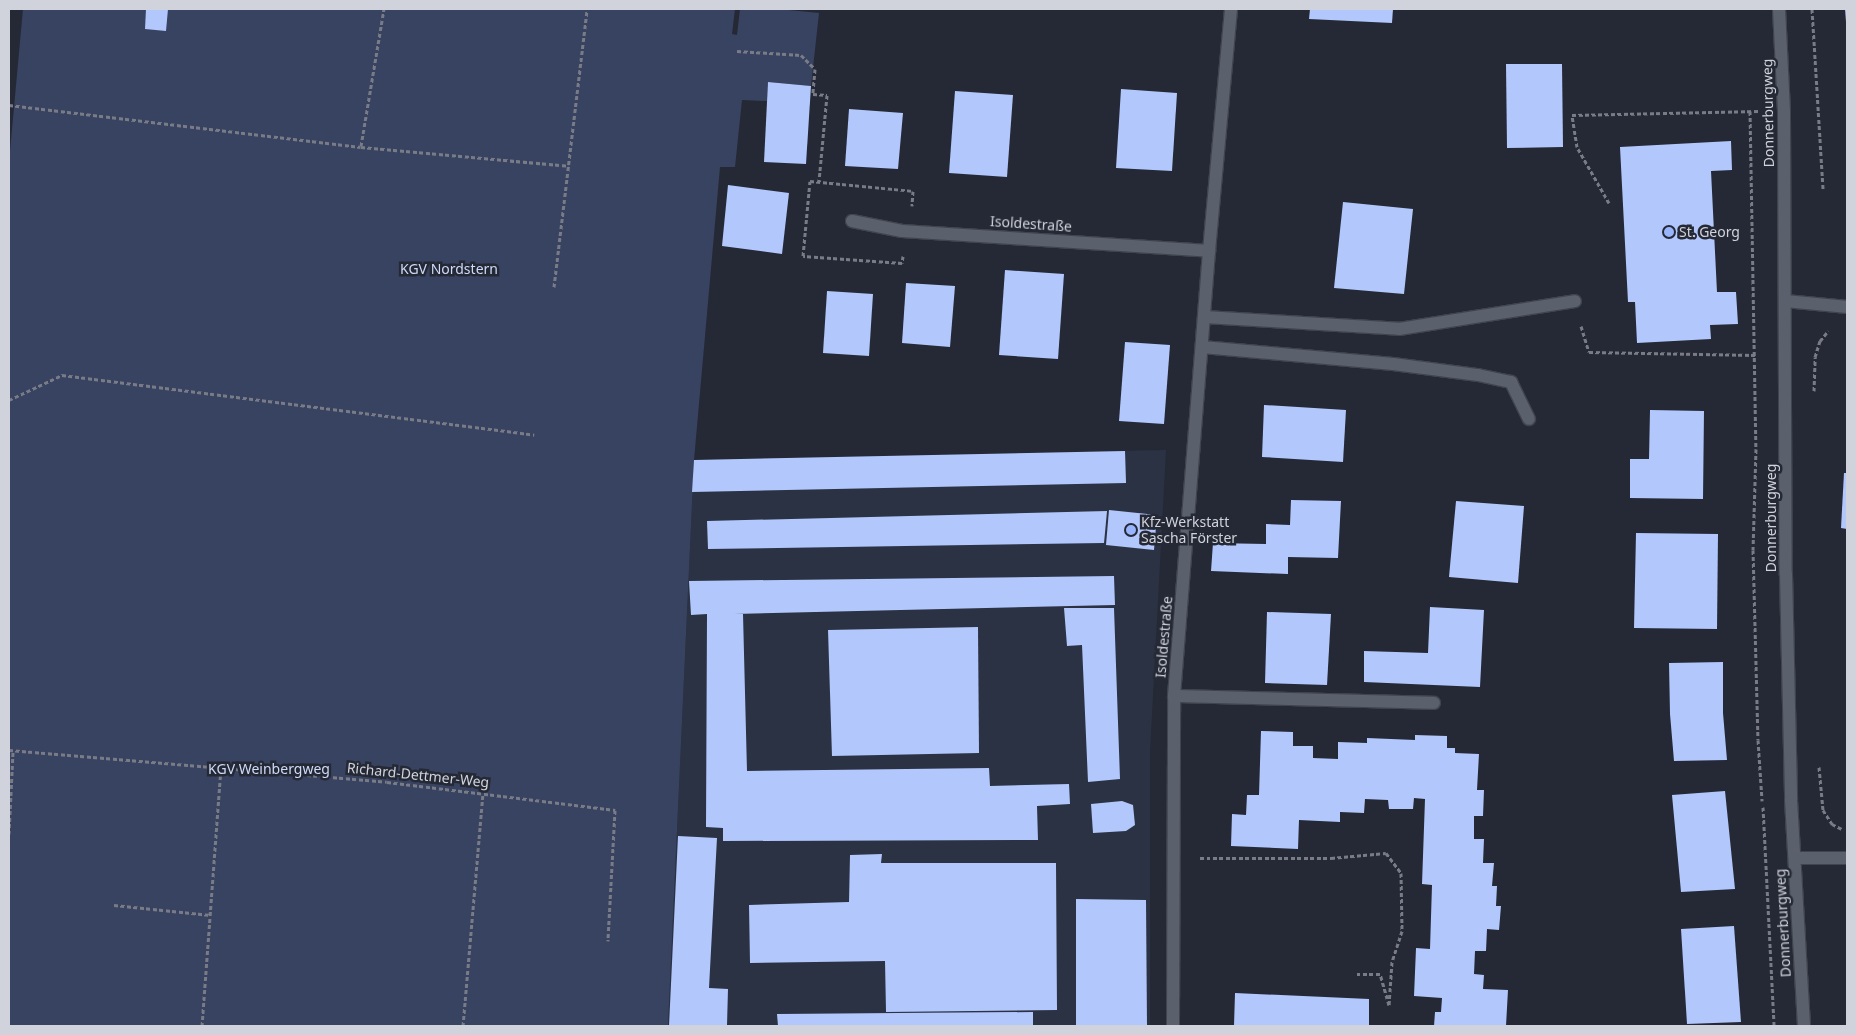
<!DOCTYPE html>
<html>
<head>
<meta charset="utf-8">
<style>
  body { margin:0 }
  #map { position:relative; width:1856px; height:1035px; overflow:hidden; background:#252935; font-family:"Noto Sans",sans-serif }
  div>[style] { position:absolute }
  .built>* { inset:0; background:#2b3243 }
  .green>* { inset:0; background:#374361 }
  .building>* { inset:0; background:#b2c7fc }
  .path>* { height:3px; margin-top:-1.5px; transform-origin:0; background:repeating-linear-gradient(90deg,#797c86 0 4px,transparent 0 6.5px) }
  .roads { filter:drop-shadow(1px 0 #40444e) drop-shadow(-1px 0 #40444e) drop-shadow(0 1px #40444e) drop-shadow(0 -1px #40444e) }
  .minor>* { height:12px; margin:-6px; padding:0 6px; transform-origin:6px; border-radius:6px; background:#5b606d }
  .dots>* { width:14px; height:14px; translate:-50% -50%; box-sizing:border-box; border:2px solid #252935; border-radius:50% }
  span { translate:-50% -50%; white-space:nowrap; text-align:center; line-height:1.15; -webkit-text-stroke:5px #252935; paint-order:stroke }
  .street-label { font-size:14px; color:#d0d3db }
  .poi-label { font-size:14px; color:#d0d3db }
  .left { translate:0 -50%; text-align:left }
  .park-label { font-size:14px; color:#cddaf8 }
  .frame { position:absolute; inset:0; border:10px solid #d0d3db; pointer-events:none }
</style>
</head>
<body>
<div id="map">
  <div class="built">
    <div style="clip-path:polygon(1166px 450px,1150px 752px,1150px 1026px,668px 1026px,694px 460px)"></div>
  </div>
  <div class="green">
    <div style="clip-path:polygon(23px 9px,735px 9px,732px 34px,737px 35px,740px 9px,778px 9px,819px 13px,811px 86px,768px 82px,767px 101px,742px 100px,735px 167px,720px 167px,694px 460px,668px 1026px,9px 1026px,9px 162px)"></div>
  </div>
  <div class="building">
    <div style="clip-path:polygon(146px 9px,168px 9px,166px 31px,145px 29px)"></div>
    <div style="clip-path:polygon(1310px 9px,1393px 9px,1392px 23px,1309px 19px)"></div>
    <div style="clip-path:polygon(1845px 9px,1847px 9px,1847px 22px,1846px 22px)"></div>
    <div style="clip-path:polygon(1506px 64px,1562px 64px,1563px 147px,1507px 148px)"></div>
    <div style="clip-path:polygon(768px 82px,811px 86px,806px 164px,764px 162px)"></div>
    <div style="clip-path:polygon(1121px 89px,1177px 93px,1172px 171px,1116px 168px)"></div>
    <div style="clip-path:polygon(955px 91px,1013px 95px,1007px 177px,949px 173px)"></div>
    <div style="clip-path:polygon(849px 109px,903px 113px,898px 169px,845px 166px)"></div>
    <div style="clip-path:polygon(1731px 141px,1732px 170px,1711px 171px,1717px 292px,1736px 292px,1738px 324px,1710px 325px,1711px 339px,1637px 343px,1635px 302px,1628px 302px,1620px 147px)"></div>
    <div style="clip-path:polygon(728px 185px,789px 193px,782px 254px,722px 246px)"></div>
    <div style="clip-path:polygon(1343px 202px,1413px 209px,1404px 294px,1334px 288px)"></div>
    <div style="clip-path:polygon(1005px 270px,1064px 274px,1058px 359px,999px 355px)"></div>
    <div style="clip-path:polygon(906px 283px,955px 286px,950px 347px,902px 343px)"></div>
    <div style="clip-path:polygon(827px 291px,873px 294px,869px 356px,823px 353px)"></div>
    <div style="clip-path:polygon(1125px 342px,1170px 345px,1164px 424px,1119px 421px)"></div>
    <div style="clip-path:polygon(1264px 405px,1346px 410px,1343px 462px,1262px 457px)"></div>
    <div style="clip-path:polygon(1650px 410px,1704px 411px,1703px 499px,1630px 498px,1630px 459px,1649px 459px)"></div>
    <div style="clip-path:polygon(1125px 451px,1126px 483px,692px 492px,694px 460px)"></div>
    <div style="clip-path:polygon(1844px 473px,1847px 473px,1847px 529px,1841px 528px)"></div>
    <div style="clip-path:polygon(1291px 500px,1341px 501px,1338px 558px,1288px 557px,1288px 574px,1211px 571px,1213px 543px,1266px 544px,1266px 524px,1290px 525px)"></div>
    <div style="clip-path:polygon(1456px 501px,1524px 506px,1518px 583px,1449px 577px)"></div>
    <div style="clip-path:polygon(1109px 510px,1157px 515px,1154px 550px,1106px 545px)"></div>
    <div style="clip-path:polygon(1107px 511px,1104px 543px,708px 549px,707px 521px)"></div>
    <div style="clip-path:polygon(1636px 533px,1718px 534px,1717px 629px,1634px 628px)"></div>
    <div style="clip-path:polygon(1114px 576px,1115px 605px,734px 614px,743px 614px,747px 771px,989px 768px,990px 786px,1069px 784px,1070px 804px,1037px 806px,1038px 840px,723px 841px,723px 828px,706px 827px,707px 614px,691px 615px,689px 581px)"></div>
    <div style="clip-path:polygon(1430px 607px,1484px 610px,1480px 687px,1364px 682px,1364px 651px,1428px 653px)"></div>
    <div style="clip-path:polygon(1064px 608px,1114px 608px,1120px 779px,1088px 782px,1082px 645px,1067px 646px)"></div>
    <div style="clip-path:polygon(1267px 612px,1331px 614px,1327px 685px,1265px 683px)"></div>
    <div style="clip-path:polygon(978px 627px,979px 753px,832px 756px,828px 630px)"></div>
    <div style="clip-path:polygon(1723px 662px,1723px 713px,1727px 760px,1674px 761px,1670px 714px,1669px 663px)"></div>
    <div style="clip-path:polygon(1261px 731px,1293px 732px,1293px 746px,1313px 746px,1313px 758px,1338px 759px,1338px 742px,1367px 743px,1367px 738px,1415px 740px,1415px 735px,1447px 736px,1447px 748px,1455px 748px,1455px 753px,1479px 754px,1477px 790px,1484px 790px,1483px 816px,1474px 816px,1474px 839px,1484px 839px,1483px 863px,1494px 863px,1492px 886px,1497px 886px,1496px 906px,1501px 906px,1499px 930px,1487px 929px,1486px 951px,1475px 951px,1474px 974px,1484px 975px,1483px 989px,1508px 990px,1506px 1026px,1434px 1026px,1435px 1012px,1441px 1012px,1442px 998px,1414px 996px,1416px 948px,1430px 949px,1432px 885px,1422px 884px,1425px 799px,1414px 798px,1413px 809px,1389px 809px,1388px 800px,1365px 799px,1364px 813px,1340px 812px,1340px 822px,1299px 820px,1298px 849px,1231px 846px,1232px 814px,1246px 815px,1247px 795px,1259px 795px)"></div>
    <div style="clip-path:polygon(1725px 791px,1735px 889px,1681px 892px,1672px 795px)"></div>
    <div style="clip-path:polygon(1122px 801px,1133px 805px,1135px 825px,1126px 831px,1093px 833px,1091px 804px)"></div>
    <div style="clip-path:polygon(678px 836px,717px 838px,709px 988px,728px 989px,727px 1026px,669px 1026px)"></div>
    <div style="clip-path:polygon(882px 854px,881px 863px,1056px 863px,1057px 1010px,886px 1012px,885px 961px,750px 963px,749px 905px,849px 902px,850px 855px)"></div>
    <div style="clip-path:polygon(1076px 899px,1146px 900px,1147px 1026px,1076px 1026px)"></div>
    <div style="clip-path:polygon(1734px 926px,1741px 1022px,1687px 1024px,1681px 929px)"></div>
    <div style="clip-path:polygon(1235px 993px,1369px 999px,1369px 1026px,1234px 1026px)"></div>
    <div style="clip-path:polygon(1033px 1012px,1033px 1026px,778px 1026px,777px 1014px)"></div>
  </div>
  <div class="path">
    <div style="left:1812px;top:9px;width:181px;rotate:86.5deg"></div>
    <div style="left:737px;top:51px;width:64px;rotate:3.6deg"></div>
    <div style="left:801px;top:55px;width:20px;rotate:45deg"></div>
    <div style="left:815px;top:69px;width:25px;rotate:95deg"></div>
    <div style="left:813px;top:94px;width:14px;rotate:4deg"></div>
    <div style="left:827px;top:95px;width:87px;rotate:95.3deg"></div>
    <div style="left:9px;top:105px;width:354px;rotate:6.8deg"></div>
    <div style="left:361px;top:147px;width:208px;rotate:5.2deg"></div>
    <div style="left:1750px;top:111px;width:338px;rotate:89deg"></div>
    <div style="left:1756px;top:449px;width:101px;rotate:91.7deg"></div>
    <div style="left:1753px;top:550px;width:190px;rotate:88.5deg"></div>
    <div style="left:1758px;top:740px;width:61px;rotate:86.2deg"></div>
    <div style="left:361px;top:146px;width:139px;rotate:-80.5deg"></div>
    <div style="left:1609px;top:203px;width:64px;rotate:-119.7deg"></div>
    <div style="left:1577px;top:147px;width:32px;rotate:-99deg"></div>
    <div style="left:1572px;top:115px;width:187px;rotate:-1.2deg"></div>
    <div style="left:903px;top:256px;width:7px;rotate:98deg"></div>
    <div style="left:902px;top:263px;width:99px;rotate:-176deg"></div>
    <div style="left:803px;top:256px;width:75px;rotate:-84.7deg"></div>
    <div style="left:810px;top:181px;width:103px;rotate:5.5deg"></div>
    <div style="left:913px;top:191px;width:15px;rotate:94deg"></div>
    <div style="left:554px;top:287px;width:280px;rotate:-83.2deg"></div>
    <div style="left:1581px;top:326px;width:27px;rotate:73deg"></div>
    <div style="left:1589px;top:352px;width:166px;rotate:1deg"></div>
    <div style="left:1814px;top:391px;width:34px;rotate:-88deg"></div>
    <div style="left:1815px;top:357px;width:17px;rotate:-73deg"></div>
    <div style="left:1820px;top:341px;width:13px;rotate:-51deg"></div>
    <div style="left:9px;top:400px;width:59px;rotate:-25.3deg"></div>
    <div style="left:62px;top:375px;width:476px;rotate:7.2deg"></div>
    <div style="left:9px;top:750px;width:379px;rotate:4.8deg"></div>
    <div style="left:387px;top:782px;width:230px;rotate:7deg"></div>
    <div style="left:615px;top:810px;width:131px;rotate:93.1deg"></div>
    <div style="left:1819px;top:767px;width:43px;rotate:84.7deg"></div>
    <div style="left:1823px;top:810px;width:17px;rotate:57deg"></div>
    <div style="left:1832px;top:824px;width:13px;rotate:27deg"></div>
    <div style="left:1763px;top:807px;width:219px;rotate:87.1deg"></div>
    <div style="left:9px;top:834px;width:83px;rotate:-87.2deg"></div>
    <div style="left:1200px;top:858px;width:131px"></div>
    <div style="left:1331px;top:858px;width:55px;rotate:-5.2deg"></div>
    <div style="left:1386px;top:853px;width:25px;rotate:53deg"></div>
    <div style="left:1401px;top:873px;width:58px;rotate:89deg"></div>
    <div style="left:1402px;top:931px;width:33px;rotate:108deg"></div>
    <div style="left:1392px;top:962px;width:43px;rotate:94deg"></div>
    <div style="left:1389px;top:1005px;width:32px;rotate:-106deg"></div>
    <div style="left:1380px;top:974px;width:23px;rotate:180deg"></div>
    <div style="left:114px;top:905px;width:97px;rotate:5.9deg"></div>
    <div style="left:202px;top:1026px;width:259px;rotate:-85.8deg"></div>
    <div style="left:463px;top:1026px;width:233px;rotate:-85.1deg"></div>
  </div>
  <div class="roads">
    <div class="minor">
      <div style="left:1779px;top:9px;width:102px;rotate:87.2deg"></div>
      <div style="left:1784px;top:111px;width:463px;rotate:89.8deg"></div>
      <div style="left:1786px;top:574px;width:226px;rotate:88.7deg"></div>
      <div style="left:1791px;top:800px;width:226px;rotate:86.7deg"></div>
      <div style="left:852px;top:221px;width:51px;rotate:11.3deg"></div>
      <div style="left:902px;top:231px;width:308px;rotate:3.7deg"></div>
      <div style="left:1786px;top:301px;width:61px;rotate:5.6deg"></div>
      <div style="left:1205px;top:317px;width:194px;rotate:3.5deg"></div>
      <div style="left:1399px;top:329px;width:178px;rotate:-9deg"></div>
      <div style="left:1202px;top:347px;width:192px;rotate:5.1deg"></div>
      <div style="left:1393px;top:364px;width:86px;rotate:7.4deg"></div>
      <div style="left:1478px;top:375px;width:34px;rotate:12deg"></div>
      <div style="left:1511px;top:382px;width:41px;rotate:64.1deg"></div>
      <div style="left:1174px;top:696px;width:260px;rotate:1.5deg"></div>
      <div style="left:1795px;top:858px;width:52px"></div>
      <div style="left:1173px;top:1026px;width:330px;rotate:-89.8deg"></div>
      <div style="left:1174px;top:696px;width:446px;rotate:-85.5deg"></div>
      <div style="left:1209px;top:251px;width:243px;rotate:-84.8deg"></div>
    </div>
  </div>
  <div class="dots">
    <div style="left:1669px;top:232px;background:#99b5fd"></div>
    <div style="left:1131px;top:530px;background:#99b5fd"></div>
  </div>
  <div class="street-label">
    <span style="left:1768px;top:113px;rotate:-91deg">Donnerburgweg</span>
    <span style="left:1031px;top:224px;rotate:4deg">Isoldestraße</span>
    <span style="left:1771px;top:518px;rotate:-90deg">Donnerburgweg</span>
    <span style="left:1164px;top:637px;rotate:-85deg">Isoldestraße</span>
    <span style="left:418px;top:775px;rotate:6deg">Richard-Dettmer-Weg</span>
    <span style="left:1783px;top:923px;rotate:-93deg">Donnerburgweg</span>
  </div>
  <div class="poi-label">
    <span class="left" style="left:1679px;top:232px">St. Georg</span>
    <span class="left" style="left:1141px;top:530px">Kfz-Werkstatt<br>Sascha Förster</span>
  </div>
  <div class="park-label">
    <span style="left:449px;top:269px">KGV Nordstern</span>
    <span style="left:269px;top:769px">KGV Weinbergweg</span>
  </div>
  <div class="frame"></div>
</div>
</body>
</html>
